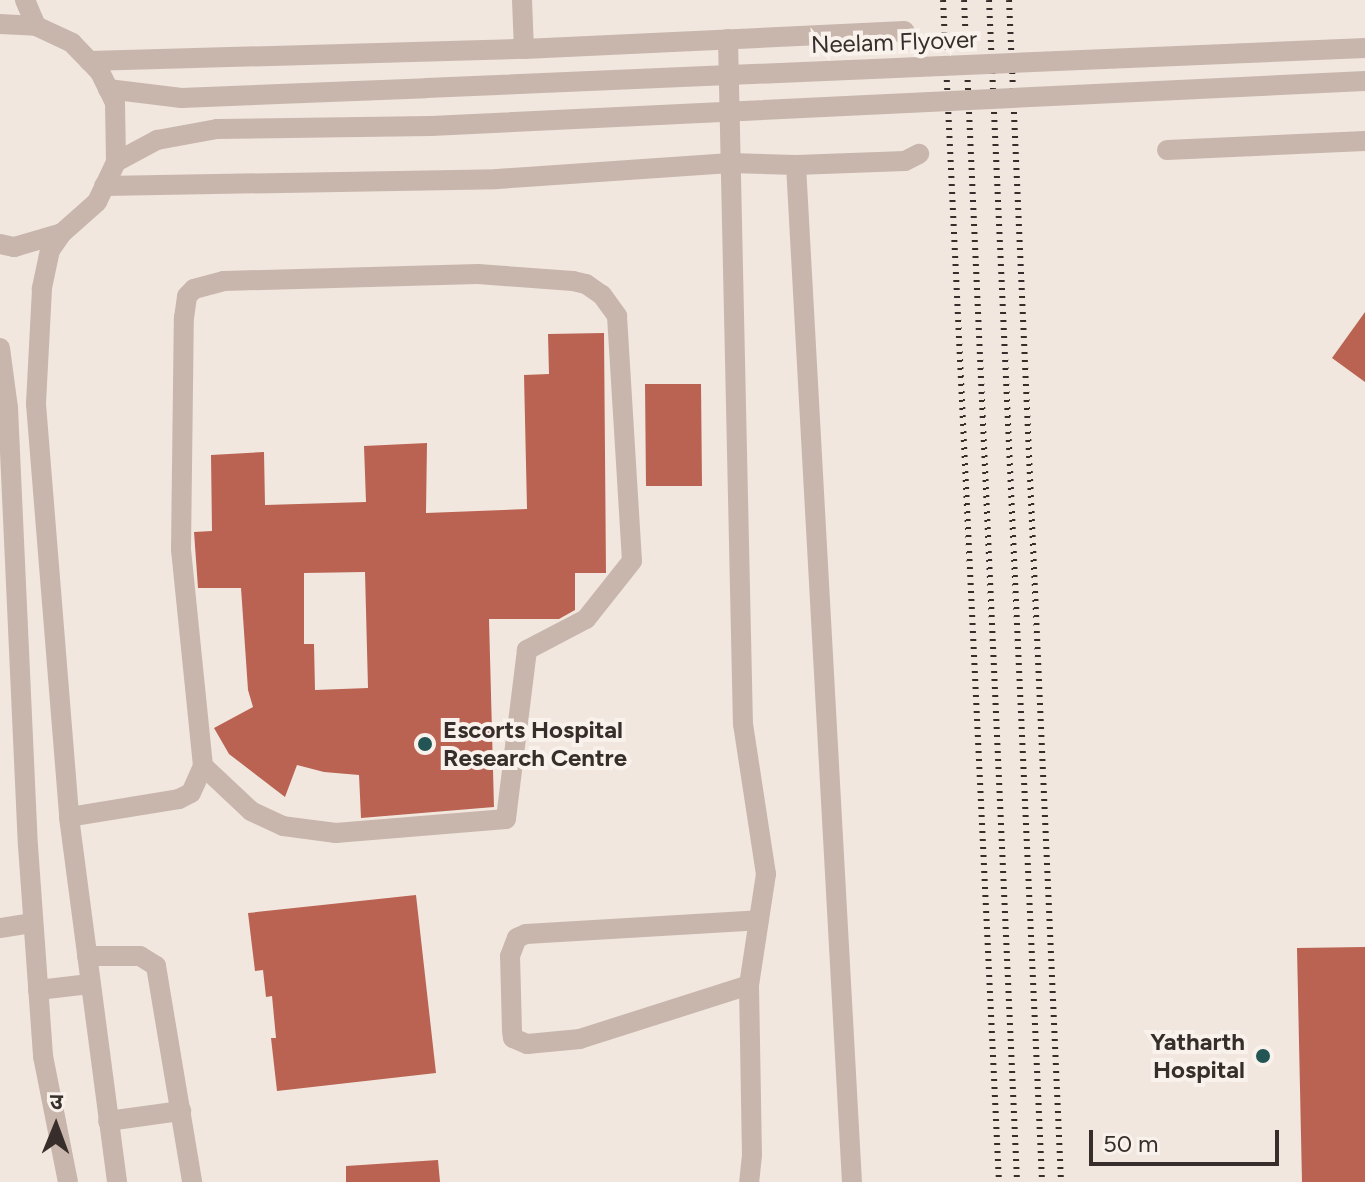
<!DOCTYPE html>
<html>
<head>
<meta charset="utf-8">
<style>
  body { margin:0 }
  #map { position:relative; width:1365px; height:1182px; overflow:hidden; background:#f1e7df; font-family:Figtree,"Noto Sans Devanagari",sans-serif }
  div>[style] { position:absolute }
  .building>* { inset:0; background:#bb6352 }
  .minor>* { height:20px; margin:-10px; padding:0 10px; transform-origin:10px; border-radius:10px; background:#c8b6ac }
  .rail>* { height:6px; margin-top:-3px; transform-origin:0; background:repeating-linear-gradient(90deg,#372d2a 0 2px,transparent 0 8px) }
  .minor-bridge>* { height:20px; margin:-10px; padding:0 10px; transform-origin:10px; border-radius:10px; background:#c8b6ac }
  .dots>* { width:22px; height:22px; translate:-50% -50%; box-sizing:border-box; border:4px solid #f9f1eb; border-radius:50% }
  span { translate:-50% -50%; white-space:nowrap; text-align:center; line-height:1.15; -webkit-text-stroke:8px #f9f1eb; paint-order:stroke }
  .street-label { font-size:24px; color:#372d2a }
  .poi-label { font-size:24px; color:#372d2a; font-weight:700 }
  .left { translate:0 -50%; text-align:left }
  .right { translate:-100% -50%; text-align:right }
  .north { position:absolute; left:16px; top:1086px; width:80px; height:80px; -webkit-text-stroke:6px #f9f1eb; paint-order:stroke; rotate:1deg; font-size:22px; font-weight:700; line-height:32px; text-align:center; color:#372d2a }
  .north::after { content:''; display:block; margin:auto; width:28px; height:36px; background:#372d2a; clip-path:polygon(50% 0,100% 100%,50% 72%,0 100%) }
  .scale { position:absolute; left:1089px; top:1130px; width:190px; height:36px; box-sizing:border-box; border:4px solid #372d2a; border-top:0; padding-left:10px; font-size:24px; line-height:28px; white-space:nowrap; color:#372d2a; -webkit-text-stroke:6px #f9f1eb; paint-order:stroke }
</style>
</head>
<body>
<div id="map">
  <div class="building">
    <div style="clip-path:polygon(1365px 312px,1365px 382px,1332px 358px)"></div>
    <div style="clip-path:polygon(evenodd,604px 333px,606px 573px,575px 573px,575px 610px,559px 619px,489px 619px,494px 807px,361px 818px,359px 775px,324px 772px,297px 765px,285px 797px,229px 754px,214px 728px,253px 707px,248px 690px,241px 588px,198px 588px,194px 532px,212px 531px,211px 455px,264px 452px,265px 505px,366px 502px,364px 446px,427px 443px,426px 513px,527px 509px,524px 375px,549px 374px,548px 334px,604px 333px,365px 572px,368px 688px,315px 690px,314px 644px,304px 644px,304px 573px,365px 572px)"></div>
    <div style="clip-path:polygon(645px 384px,701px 384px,702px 486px,646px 486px)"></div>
    <div style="clip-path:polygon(416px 895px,436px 1073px,277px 1091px,271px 1038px,276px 1038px,272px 996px,266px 997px,263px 970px,255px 971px,248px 913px)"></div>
    <div style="clip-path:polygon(1365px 947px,1365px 1182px,1302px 1182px,1297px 948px)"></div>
    <div style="clip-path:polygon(438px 1160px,440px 1182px,346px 1182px,346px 1166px)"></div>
  </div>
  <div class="minor">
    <div style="left:25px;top:0;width:28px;rotate:67deg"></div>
    <div style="left:522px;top:0;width:49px;rotate:87.7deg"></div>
    <div style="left:0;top:24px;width:36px;rotate:3deg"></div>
    <div style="left:36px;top:26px;width:40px;rotate:25deg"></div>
    <div style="left:72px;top:43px;width:40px;rotate:46deg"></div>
    <div style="left:100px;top:72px;width:34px;rotate:64deg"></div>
    <div style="left:115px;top:103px;width:59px;rotate:89deg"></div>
    <div style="left:116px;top:162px;width:44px;rotate:115.4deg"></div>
    <div style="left:97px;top:202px;width:47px;rotate:138.5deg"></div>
    <div style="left:62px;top:233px;width:50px;rotate:163.7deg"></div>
    <div style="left:14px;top:247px;width:14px;rotate:-168deg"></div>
    <div style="left:728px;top:39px;width:685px;rotate:88.75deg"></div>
    <div style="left:743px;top:724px;width:152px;rotate:81.3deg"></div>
    <div style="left:766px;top:874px;width:112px;rotate:98.7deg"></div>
    <div style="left:749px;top:985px;width:170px;rotate:89deg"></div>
    <div style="left:752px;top:1155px;width:27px;rotate:96deg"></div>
    <div style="left:89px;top:61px;width:435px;rotate:-1.6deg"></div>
    <div style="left:524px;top:49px;width:381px;rotate:-2.7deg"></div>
    <div style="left:108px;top:89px;width:74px;rotate:7deg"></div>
    <div style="left:181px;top:98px;width:245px;rotate:-2.3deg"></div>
    <div style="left:1167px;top:150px;width:198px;rotate:-2.6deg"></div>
    <div style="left:116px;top:162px;width:47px;rotate:-28.2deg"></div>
    <div style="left:157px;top:140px;width:61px;rotate:-10.4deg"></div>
    <div style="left:217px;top:129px;width:214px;rotate:-0.8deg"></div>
    <div style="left:796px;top:165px;width:1019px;rotate:86.85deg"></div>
    <div style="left:104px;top:186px;width:393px;rotate:-1deg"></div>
    <div style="left:497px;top:179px;width:234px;rotate:-3.9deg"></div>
    <div style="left:730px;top:163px;width:66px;rotate:1.7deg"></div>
    <div style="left:796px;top:165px;width:109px;rotate:-2.1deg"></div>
    <div style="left:905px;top:161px;width:16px;rotate:-27deg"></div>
    <div style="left:62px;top:233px;width:21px;rotate:125deg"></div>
    <div style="left:50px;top:250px;width:40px;rotate:102deg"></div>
    <div style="left:42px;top:289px;width:115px;rotate:93deg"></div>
    <div style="left:36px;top:404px;width:414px;rotate:85.4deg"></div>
    <div style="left:69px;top:817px;width:368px;rotate:82.5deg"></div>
    <div style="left:0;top:348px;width:61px;rotate:82.4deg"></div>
    <div style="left:8px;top:408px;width:438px;rotate:87.4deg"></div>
    <div style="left:28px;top:846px;width:211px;rotate:85.9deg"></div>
    <div style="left:43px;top:1056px;width:128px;rotate:78.8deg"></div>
    <div style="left:69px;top:817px;width:111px;rotate:-9.3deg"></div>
    <div style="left:179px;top:799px;width:13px;rotate:-27deg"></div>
    <div style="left:191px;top:793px;width:30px;rotate:-66deg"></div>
    <div style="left:203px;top:766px;width:218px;rotate:-95.8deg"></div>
    <div style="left:181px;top:549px;width:231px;rotate:-89.3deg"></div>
    <div style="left:184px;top:318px;width:22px;rotate:-82deg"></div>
    <div style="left:187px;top:296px;width:10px;rotate:-45deg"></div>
    <div style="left:194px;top:289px;width:31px;rotate:-15deg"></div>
    <div style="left:224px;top:281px;width:254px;rotate:-1.6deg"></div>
    <div style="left:478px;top:274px;width:95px;rotate:4.2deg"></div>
    <div style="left:573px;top:281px;width:13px;rotate:13deg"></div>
    <div style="left:586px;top:284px;width:19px;rotate:35deg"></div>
    <div style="left:602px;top:295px;width:26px;rotate:54deg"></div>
    <div style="left:617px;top:316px;width:245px;rotate:86.5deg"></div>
    <div style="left:632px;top:561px;width:74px;rotate:128.4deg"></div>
    <div style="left:586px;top:619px;width:67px;rotate:152.3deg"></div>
    <div style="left:527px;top:650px;width:170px;rotate:97.1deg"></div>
    <div style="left:506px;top:819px;width:171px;rotate:175.3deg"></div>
    <div style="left:336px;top:833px;width:53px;rotate:-172.5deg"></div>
    <div style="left:283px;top:826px;width:35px;rotate:-155deg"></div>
    <div style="left:251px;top:811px;width:66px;rotate:-136.8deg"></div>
    <div style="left:0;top:928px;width:33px;rotate:-9deg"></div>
    <div style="left:87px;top:956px;width:53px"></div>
    <div style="left:140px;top:956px;width:19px;rotate:32deg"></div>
    <div style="left:156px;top:966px;width:219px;rotate:80.5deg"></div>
    <div style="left:749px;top:985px;width:177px;rotate:162.3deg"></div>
    <div style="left:580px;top:1039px;width:53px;rotate:174.6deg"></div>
    <div style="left:527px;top:1044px;width:15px;rotate:-157deg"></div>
    <div style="left:513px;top:1038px;width:7px;rotate:-98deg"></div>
    <div style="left:512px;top:1031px;width:75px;rotate:-91.5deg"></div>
    <div style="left:510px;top:956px;width:19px;rotate:-69deg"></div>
    <div style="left:517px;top:938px;width:10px;rotate:-24deg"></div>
    <div style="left:526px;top:934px;width:233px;rotate:-3.4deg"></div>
    <div style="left:38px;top:990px;width:52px;rotate:-6.6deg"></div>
    <div style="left:108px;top:1121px;width:74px;rotate:-7.8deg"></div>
  </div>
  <div class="rail">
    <div style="left:943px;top:0;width:1183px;rotate:87.29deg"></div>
    <div style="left:964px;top:0;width:1183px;rotate:87.43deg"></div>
    <div style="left:989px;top:0;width:1183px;rotate:87.43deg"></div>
    <div style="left:1009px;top:0;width:1183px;rotate:87.48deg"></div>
  </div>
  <div class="minor-bridge">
    <div style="left:426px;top:88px;width:940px;rotate:-2.44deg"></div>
    <div style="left:431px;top:126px;width:935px;rotate:-2.76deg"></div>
  </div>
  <div class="dots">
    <div style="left:425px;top:744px;background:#235554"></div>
    <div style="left:1263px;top:1056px;background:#235554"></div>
  </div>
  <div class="street-label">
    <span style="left:894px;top:42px;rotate:-2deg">Neelam Flyover</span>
  </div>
  <div class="poi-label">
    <span class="left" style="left:443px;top:744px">Escorts Hospital<br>Research Centre</span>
    <span class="right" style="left:1245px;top:1056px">Yatharth<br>Hospital</span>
  </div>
  <div class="north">उ</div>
  <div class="scale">50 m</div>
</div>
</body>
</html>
